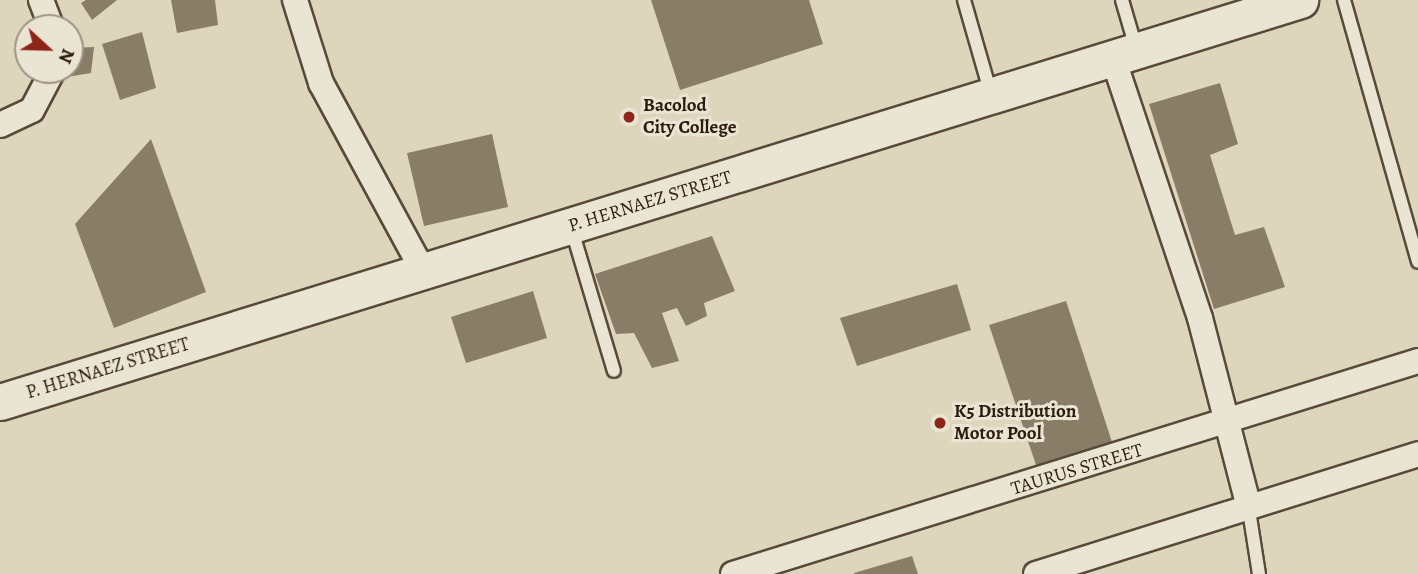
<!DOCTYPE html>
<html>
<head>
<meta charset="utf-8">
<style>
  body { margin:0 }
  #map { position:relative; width:1418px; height:574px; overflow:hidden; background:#ded6bc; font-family:Alegreya,serif }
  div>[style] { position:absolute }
  .building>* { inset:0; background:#897d68 }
  .roads { filter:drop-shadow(2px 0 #584a39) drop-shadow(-2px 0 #584a39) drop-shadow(0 2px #584a39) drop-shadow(0 -2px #584a39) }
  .lane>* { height:12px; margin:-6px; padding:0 6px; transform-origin:6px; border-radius:6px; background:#eae4d3 }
  .street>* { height:24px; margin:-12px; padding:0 12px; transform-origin:12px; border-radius:12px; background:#eae4d3 }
  .secondary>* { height:35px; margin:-17.5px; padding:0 17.5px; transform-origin:17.5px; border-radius:17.5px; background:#eae4d3 }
  .dots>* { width:19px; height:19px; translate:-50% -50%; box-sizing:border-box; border:4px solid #eae4d3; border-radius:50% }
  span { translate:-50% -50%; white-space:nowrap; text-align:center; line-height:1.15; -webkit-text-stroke:6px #eae4d3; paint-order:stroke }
  .poi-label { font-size:19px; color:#2c1c0d; font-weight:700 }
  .left { translate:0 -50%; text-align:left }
  .street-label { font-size:19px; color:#2c1c0d }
  .north { position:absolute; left:14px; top:14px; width:70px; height:70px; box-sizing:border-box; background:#eae4d3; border:2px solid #9e9484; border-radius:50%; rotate:112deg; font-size:19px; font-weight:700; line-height:28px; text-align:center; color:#2c1c0d }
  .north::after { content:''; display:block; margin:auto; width:24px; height:32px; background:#8f2418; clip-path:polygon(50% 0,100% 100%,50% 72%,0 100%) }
</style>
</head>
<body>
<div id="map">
  <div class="building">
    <div style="clip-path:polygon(86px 0,117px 0,92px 20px,81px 3px)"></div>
    <div style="clip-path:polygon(171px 0,215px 0,218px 25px,177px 33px)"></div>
    <div style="clip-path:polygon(651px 0,809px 0,823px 44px,680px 90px)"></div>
    <div style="clip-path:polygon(142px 32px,156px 88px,120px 100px,102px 44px)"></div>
    <div style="clip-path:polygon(94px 47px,91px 73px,67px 77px,70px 48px)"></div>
    <div style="clip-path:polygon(1220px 83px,1238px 144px,1210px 155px,1235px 235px,1264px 227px,1285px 287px,1214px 309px,1149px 104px)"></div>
    <div style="clip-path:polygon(492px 134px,508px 207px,424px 226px,407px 153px)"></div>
    <div style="clip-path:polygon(151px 139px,206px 292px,114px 328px,75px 224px)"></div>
    <div style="clip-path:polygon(712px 236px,735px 291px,704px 303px,707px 316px,686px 326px,677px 308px,662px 313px,679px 361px,652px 368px,634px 333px,616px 334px,595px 274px)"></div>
    <div style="clip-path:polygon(957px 284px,971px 330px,857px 366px,840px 318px)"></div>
    <div style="clip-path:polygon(533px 291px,547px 338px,466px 363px,451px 317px)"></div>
    <div style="clip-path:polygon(1066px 301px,1113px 445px,1038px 471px,989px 325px)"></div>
    <div style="clip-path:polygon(912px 556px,918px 574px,854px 574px,854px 573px)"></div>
  </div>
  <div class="roads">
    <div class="lane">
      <div style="left:964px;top:0;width:98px;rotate:74deg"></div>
      <div style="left:1122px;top:0;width:50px;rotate:73.7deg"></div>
      <div style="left:1344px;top:0;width:272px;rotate:74.2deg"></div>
      <div style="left:571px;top:227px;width:150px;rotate:73.4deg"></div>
      <div style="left:1248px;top:504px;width:71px;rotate:81.1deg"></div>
    </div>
    <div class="street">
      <div style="left:41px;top:0;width:30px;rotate:69deg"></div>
      <div style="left:295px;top:0;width:87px;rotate:72.6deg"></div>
      <div style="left:321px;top:83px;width:216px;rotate:61.5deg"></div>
      <div style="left:1114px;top:61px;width:271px;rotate:71.5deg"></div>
      <div style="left:1200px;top:318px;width:192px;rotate:75.5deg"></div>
      <div style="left:0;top:125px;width:35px;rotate:-25deg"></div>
      <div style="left:32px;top:110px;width:45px;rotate:-62.3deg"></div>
      <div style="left:733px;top:574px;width:717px;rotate:-17.27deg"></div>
      <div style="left:1036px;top:574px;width:400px;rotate:-17.4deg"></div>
    </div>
    <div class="secondary">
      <div style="left:0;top:402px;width:1361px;rotate:-17.18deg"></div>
    </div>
  </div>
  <div class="dots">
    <div style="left:629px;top:117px;background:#8f2418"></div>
    <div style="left:940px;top:423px;background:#8f2418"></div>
  </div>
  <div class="poi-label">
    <span class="left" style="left:643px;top:117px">Bacolod<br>City College</span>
    <span class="left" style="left:954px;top:423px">K5 Distribution<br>Motor Pool</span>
  </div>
  <div class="street-label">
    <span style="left:650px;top:202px;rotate:-17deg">P. HERNAEZ STREET</span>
    <span style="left:108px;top:369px;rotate:-17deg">P. HERNAEZ STREET</span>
    <span style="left:1077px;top:470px;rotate:-17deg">TAURUS STREET</span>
  </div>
  <div class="north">N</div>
</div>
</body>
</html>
